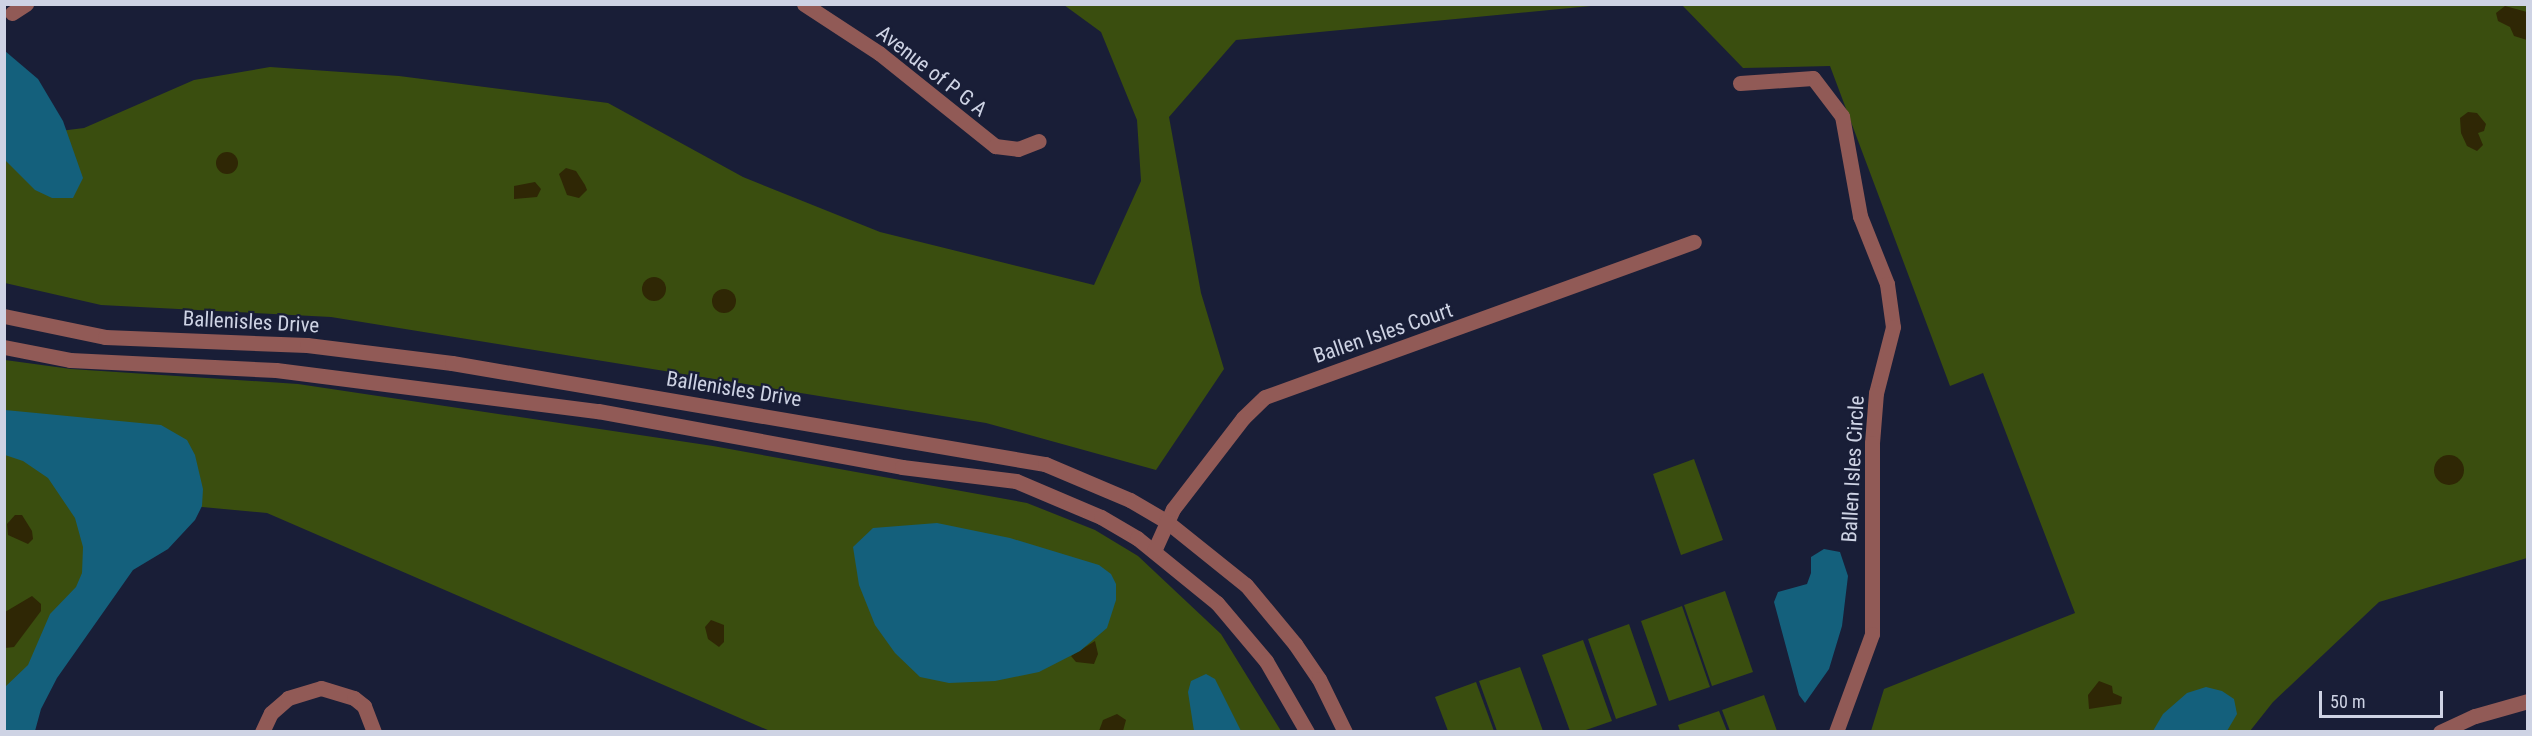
<!DOCTYPE html>
<html>
<head>
<meta charset="utf-8">
<style>
  body { margin:0 }
  #map { position:relative; width:2532px; height:736px; overflow:hidden; background:#191e37; font-family:"Roboto Condensed",sans-serif }
  div>[style] { position:absolute }
  .green>* { inset:0; background:#3a4e0f }
  .sand>* { inset:0; background:#2f2705 }
  .round { border-radius:50% }
  .water>* { inset:0; background:#14607c }
  .minor>* { height:15px; margin:-7.5px; padding:0 7.5px; transform-origin:7.5px; border-radius:7.5px; background:#915a56 }
  span { translate:-50% -50%; white-space:nowrap; text-align:center; line-height:1.15; -webkit-text-stroke:4.5px #191e37; paint-order:stroke }
  .street-label { font-size:21px; color:#ced3e4 }
  .frame { position:absolute; inset:0; border:6px solid #ced3e4; pointer-events:none }
  .scale { position:absolute; left:2319px; top:691px; width:124px; height:27px; box-sizing:border-box; border:3px solid #ced3e4; border-top:0; padding-left:8px; font-size:18px; line-height:21px; white-space:nowrap; color:#ced3e4; -webkit-text-stroke:4px #191e37; paint-order:stroke }
</style>
</head>
<body>
<div id="map">
  <div class="green">
    <div style="clip-path:polygon(1064px 5px,1601px 5px,1236px 40px,1169px 117px,1201px 293px,1224px 369px,1156px 470px,986px 423px,331px 317px,101px 305px,5px 283px,5px 116px,52px 132px,84px 128px,194px 80px,270px 67px,399px 76px,608px 103px,743px 177px,880px 232px,1094px 285px,1141px 181px,1137px 120px,1101px 32px)"></div>
    <div style="clip-path:polygon(1682px 5px,2527px 5px,2527px 558px,2379px 602px,2273px 702px,2250px 731px,1871px 731px,1884px 689px,2075px 613px,1983px 373px,1950px 386px,1830px 66px,1743px 68px)"></div>
    <div style="clip-path:polygon(5px 360px,71px 369px,298px 384px,713px 446px,1027px 503px,1095px 530px,1138px 556px,1221px 634px,1281px 731px,770px 731px,267px 513px,148px 502px,5px 732px)"></div>
    <div style="clip-path:polygon(1694px 459px,1723px 540px,1681px 555px,1653px 474px)"></div>
    <div style="clip-path:polygon(1725px 591px,1753px 672px,1712px 686px,1684px 605px)"></div>
    <div style="clip-path:polygon(1682px 606px,1710px 687px,1669px 701px,1641px 621px)"></div>
    <div style="clip-path:polygon(1629px 624px,1657px 705px,1616px 719px,1588px 639px)"></div>
    <div style="clip-path:polygon(1583px 640px,1612px 721px,1583px 731px,1570px 731px,1542px 655px)"></div>
    <div style="clip-path:polygon(1520px 667px,1543px 731px,1497px 731px,1479px 681px)"></div>
    <div style="clip-path:polygon(1476px 682px,1494px 731px,1448px 731px,1435px 697px)"></div>
    <div style="clip-path:polygon(1764px 695px,1777px 731px,1730px 731px,1722px 710px)"></div>
    <div style="clip-path:polygon(1719px 711px,1727px 731px,1680px 731px,1678px 725px)"></div>
  </div>
  <div class="sand">
    <div style="clip-path:polygon(2505px 6px,2527px 12px,2527px 40px,2514px 36px,2510px 27px,2498px 21px,2496px 13px)"></div>
    <div style="clip-path:polygon(2468px 112px,2477px 113px,2486px 124px,2484px 131px,2478px 133px,2483px 145px,2477px 151px,2467px 146px,2461px 133px,2460px 118px)"></div>
    <div class="round" style="left:216px;top:152px;width:22px;height:22px"></div>
    <div style="clip-path:polygon(566px 168px,576px 171px,585px 185px,587px 190px,579px 198px,567px 195px,559px 174px)"></div>
    <div style="clip-path:polygon(535px 182px,541px 189px,537px 197px,514px 199px,514px 186px)"></div>
    <div class="round" style="left:642px;top:277px;width:24px;height:24px"></div>
    <div class="round" style="left:712px;top:289px;width:24px;height:24px"></div>
    <div class="round" style="left:2434px;top:455px;width:30px;height:30px"></div>
    <div style="clip-path:polygon(15px 515px,22px 515px,32px 531px,33px 539px,28px 544px,8px 535px,7px 524px)"></div>
    <div style="clip-path:polygon(32px 596px,41px 604px,41px 611px,14px 647px,5px 648px,5px 612px)"></div>
    <div style="clip-path:polygon(711px 620px,724px 625px,724px 642px,719px 647px,708px 639px,705px 627px)"></div>
    <div style="clip-path:polygon(1095px 641px,1098px 654px,1094px 664px,1076px 662px,1071px 656px)"></div>
    <div style="clip-path:polygon(2099px 681px,2112px 686px,2113px 693px,2122px 697px,2121px 704px,2089px 709px,2088px 695px)"></div>
    <div style="clip-path:polygon(1117px 714px,1126px 720px,1123px 731px,1099px 731px,1103px 720px)"></div>
  </div>
  <div class="water">
    <div style="clip-path:polygon(5px 51px,38px 79px,63px 121px,83px 178px,73px 198px,52px 198px,35px 190px,5px 160px)"></div>
    <div style="clip-path:polygon(5px 410px,161px 425px,187px 440px,195px 455px,203px 489px,202px 506px,195px 520px,168px 549px,133px 570px,57px 678px,41px 709px,35px 731px,5px 731px,5px 687px,28px 665px,50px 614px,76px 587px,82px 573px,83px 547px,75px 518px,48px 478px,23px 461px,5px 455px)"></div>
    <div style="clip-path:polygon(937px 523px,1010px 538px,1099px 565px,1111px 574px,1116px 584px,1116px 600px,1107px 628px,1080px 651px,1039px 672px,995px 681px,949px 683px,920px 677px,895px 653px,875px 625px,859px 585px,853px 547px,873px 528px)"></div>
    <div style="clip-path:polygon(1824px 549px,1840px 552px,1848px 576px,1842px 626px,1829px 669px,1805px 703px,1799px 695px,1774px 602px,1778px 592px,1807px 584px,1811px 573px,1811px 557px)"></div>
    <div style="clip-path:polygon(1206px 674px,1215px 679px,1241px 731px,1194px 731px,1188px 692px,1191px 681px)"></div>
    <div style="clip-path:polygon(2206px 687px,2222px 691px,2234px 699px,2237px 714px,2227px 731px,2153px 731px,2163px 714px,2187px 693px)"></div>
  </div>
  <div class="minor">
    <div style="left:804px;top:4px;width:90px;rotate:33.2deg"></div>
    <div style="left:879px;top:53px;width:149px;rotate:38.7deg"></div>
    <div style="left:995px;top:146px;width:23px;rotate:7deg"></div>
    <div style="left:1018px;top:149px;width:22px;rotate:-21deg"></div>
    <div style="left:12px;top:13px;width:17px;rotate:-33deg"></div>
    <div style="left:1740px;top:83px;width:73px;rotate:-3.9deg"></div>
    <div style="left:1813px;top:78px;width:48px;rotate:52.7deg"></div>
    <div style="left:1842px;top:116px;width:102px;rotate:79.8deg"></div>
    <div style="left:1860px;top:216px;width:73px;rotate:68.3deg"></div>
    <div style="left:1887px;top:284px;width:43px;rotate:82.1deg"></div>
    <div style="left:1893px;top:327px;width:68px;rotate:104.4deg"></div>
    <div style="left:1876px;top:393px;width:50px;rotate:94.6deg"></div>
    <div style="left:1872px;top:443px;width:191px;rotate:90deg"></div>
    <div style="left:1872px;top:634px;width:104px;rotate:110.2deg"></div>
    <div style="left:4px;top:316px;width:103px;rotate:11.7deg"></div>
    <div style="left:105px;top:337px;width:202px;rotate:2.3deg"></div>
    <div style="left:307px;top:345px;width:146px;rotate:7.1deg"></div>
    <div style="left:452px;top:363px;width:602px;rotate:9.67deg"></div>
    <div style="left:1045px;top:464px;width:92px;rotate:23deg"></div>
    <div style="left:1130px;top:500px;width:42px;rotate:30.3deg"></div>
    <div style="left:1166px;top:521px;width:102px;rotate:38.7deg"></div>
    <div style="left:1246px;top:585px;width:77px;rotate:50.3deg"></div>
    <div style="left:1295px;top:644px;width:42px;rotate:55.6deg"></div>
    <div style="left:1319px;top:679px;width:59px;rotate:63.9deg"></div>
    <div style="left:4px;top:347px;width:67px;rotate:11.1deg"></div>
    <div style="left:70px;top:360px;width:206px;rotate:2.8deg"></div>
    <div style="left:276px;top:370px;width:325px;rotate:7.3deg"></div>
    <div style="left:598px;top:411px;width:309px;rotate:10.4deg"></div>
    <div style="left:902px;top:467px;width:115px;rotate:7deg"></div>
    <div style="left:1016px;top:481px;width:92px;rotate:23deg"></div>
    <div style="left:1101px;top:517px;width:42px;rotate:30.3deg"></div>
    <div style="left:1137px;top:538px;width:103px;rotate:39.1deg"></div>
    <div style="left:1217px;top:603px;width:76px;rotate:49.8deg"></div>
    <div style="left:1266px;top:661px;width:82px;rotate:60deg"></div>
    <div style="left:1154px;top:551px;width:46px;rotate:-65.7deg"></div>
    <div style="left:1173px;top:509px;width:115px;rotate:-52.4deg"></div>
    <div style="left:1243px;top:418px;width:30px;rotate:-44deg"></div>
    <div style="left:1265px;top:397px;width:456px;rotate:-19.9deg"></div>
    <div style="left:262px;top:732px;width:21px;rotate:-65deg"></div>
    <div style="left:271px;top:713px;width:23px;rotate:-41deg"></div>
    <div style="left:288px;top:698px;width:34px;rotate:-17deg"></div>
    <div style="left:321px;top:688px;width:34px;rotate:17deg"></div>
    <div style="left:354px;top:698px;width:13px;rotate:39deg"></div>
    <div style="left:364px;top:706px;width:28px;rotate:69deg"></div>
    <div style="left:2440px;top:732px;width:38px;rotate:-25deg"></div>
    <div style="left:2475px;top:716px;width:55px;rotate:-15.8deg"></div>
  </div>
  <div class="street-label">
    <span style="left:932px;top:71px;rotate:38deg">Avenue of P G A</span>
    <span style="left:251px;top:322px;rotate:3deg">Ballenisles Drive</span>
    <span style="left:1383px;top:333px;rotate:-19deg">Ballen Isles Court</span>
    <span style="left:734px;top:389px;rotate:9deg">Ballenisles Drive</span>
    <span style="left:1853px;top:469px;rotate:-87deg">Ballen Isles Circle</span>
  </div>
  <div class="frame"></div>
  <div class="scale">50 m</div>
</div>
</body>
</html>
